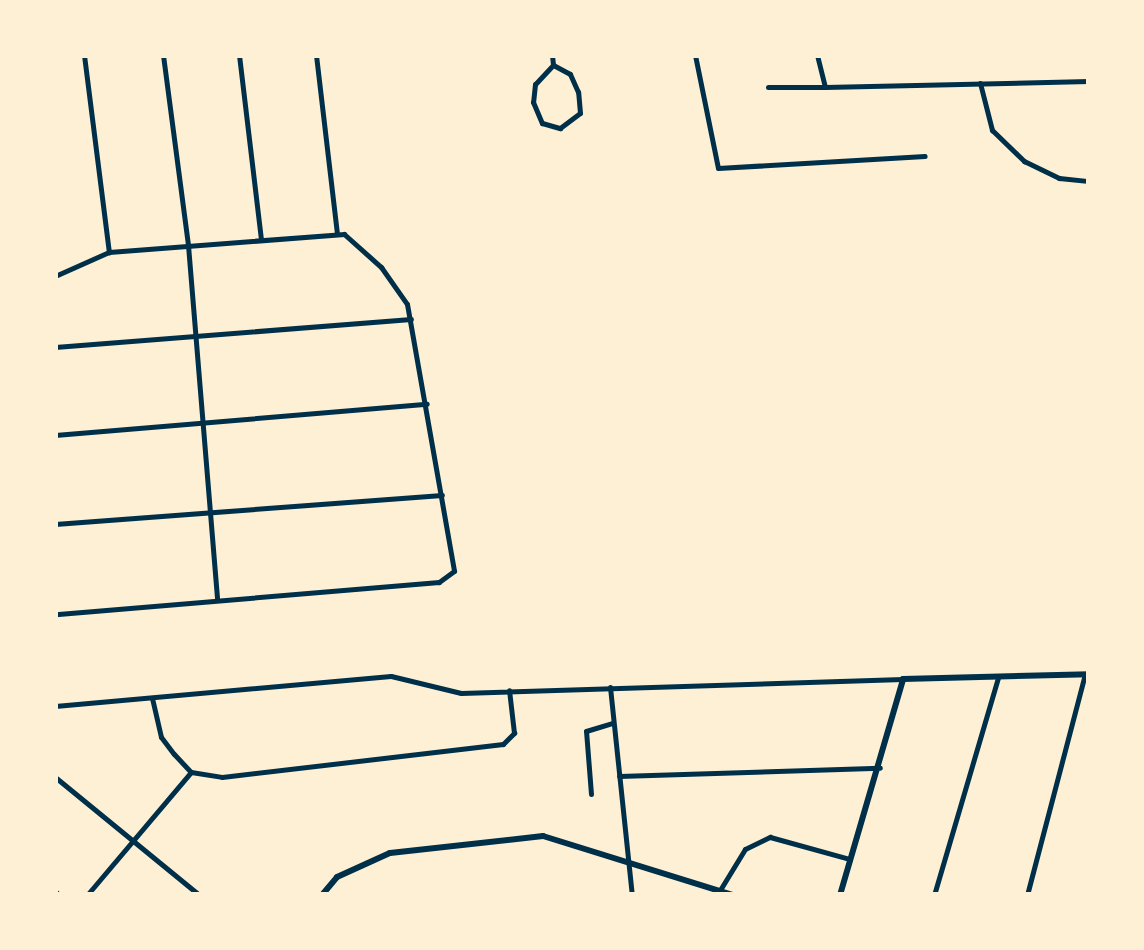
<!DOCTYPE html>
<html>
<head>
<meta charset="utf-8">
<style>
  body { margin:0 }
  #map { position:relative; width:1144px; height:950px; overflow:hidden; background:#fdf0d5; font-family:"Zilla Slab",serif }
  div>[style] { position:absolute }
  .minor>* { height:5px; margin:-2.5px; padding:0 2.5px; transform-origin:2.5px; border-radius:2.5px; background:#003049 }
  .tertiary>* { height:6px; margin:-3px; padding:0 3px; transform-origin:3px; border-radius:3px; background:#003049 }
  span { translate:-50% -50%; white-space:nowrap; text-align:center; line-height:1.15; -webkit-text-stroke:9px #fdf0d5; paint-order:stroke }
  .frame { position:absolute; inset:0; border:58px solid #fdf0d5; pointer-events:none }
</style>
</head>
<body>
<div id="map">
  <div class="minor">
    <div style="left:84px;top:55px;width:199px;rotate:82.8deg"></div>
    <div style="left:163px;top:55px;width:192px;rotate:82.5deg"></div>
    <div style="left:188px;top:245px;width:355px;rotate:85.3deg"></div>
    <div style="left:239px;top:55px;width:185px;rotate:83.2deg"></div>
    <div style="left:316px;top:55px;width:179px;rotate:83.3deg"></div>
    <div style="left:552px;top:55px;width:10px;rotate:84deg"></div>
    <div style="left:553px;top:65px;width:26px;rotate:133deg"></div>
    <div style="left:535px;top:84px;width:18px;rotate:96deg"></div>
    <div style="left:533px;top:102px;width:23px;rotate:67deg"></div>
    <div style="left:542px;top:123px;width:19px;rotate:16deg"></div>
    <div style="left:560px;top:128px;width:25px;rotate:-37deg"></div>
    <div style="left:580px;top:113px;width:21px;rotate:-95deg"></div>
    <div style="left:578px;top:92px;width:20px;rotate:-114deg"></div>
    <div style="left:570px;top:74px;width:19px;rotate:-152deg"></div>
    <div style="left:695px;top:55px;width:115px;rotate:78.5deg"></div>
    <div style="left:718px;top:168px;width:207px;rotate:-3.3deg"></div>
    <div style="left:817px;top:55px;width:33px;rotate:76deg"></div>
    <div style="left:825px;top:87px;width:264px;rotate:-1.3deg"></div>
    <div style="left:980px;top:83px;width:49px;rotate:75.7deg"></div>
    <div style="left:992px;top:130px;width:45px;rotate:44.1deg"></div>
    <div style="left:1024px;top:161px;width:39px;rotate:26deg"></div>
    <div style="left:1059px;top:178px;width:30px;rotate:6deg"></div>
    <div style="left:768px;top:87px;width:57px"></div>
    <div style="left:55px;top:276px;width:59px;rotate:-24deg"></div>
    <div style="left:109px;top:252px;width:236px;rotate:-4.4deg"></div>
    <div style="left:344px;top:234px;width:50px;rotate:41.7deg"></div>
    <div style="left:381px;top:267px;width:45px;rotate:54.9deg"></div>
    <div style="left:407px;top:304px;width:271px;rotate:80deg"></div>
    <div style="left:454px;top:571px;width:19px;rotate:144deg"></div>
    <div style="left:439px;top:582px;width:385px;rotate:175.2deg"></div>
    <div style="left:55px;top:347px;width:357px;rotate:-4.5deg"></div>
    <div style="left:55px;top:435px;width:373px;rotate:-4.8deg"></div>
    <div style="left:55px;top:524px;width:388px;rotate:-4.3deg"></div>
    <div style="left:610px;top:687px;width:209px;rotate:84deg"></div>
    <div style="left:152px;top:698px;width:40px;rotate:77deg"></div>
    <div style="left:161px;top:737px;width:21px;rotate:53deg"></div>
    <div style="left:174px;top:754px;width:25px;rotate:47deg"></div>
    <div style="left:191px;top:772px;width:31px;rotate:9deg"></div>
    <div style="left:222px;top:777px;width:283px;rotate:-6.7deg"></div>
    <div style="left:503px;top:744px;width:16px;rotate:-45deg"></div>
    <div style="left:514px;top:733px;width:43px;rotate:-96.6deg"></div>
    <div style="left:55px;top:706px;width:337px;rotate:-5.1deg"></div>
    <div style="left:391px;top:676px;width:72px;rotate:13.7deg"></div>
    <div style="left:461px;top:693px;width:442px;rotate:-1.8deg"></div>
    <div style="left:619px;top:776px;width:261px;rotate:-1.8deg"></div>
    <div style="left:55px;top:777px;width:186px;rotate:39.3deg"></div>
    <div style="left:591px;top:794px;width:63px;rotate:-94.5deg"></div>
    <div style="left:586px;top:731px;width:28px;rotate:-17deg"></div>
    <div style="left:720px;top:890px;width:48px;rotate:-58.6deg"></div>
    <div style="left:745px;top:849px;width:28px;rotate:-26deg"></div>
    <div style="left:770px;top:837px;width:83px;rotate:15.4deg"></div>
    <div style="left:55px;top:891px;width:6px;rotate:45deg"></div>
    <div style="left:87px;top:895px;width:161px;rotate:-49.8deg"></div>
    <div style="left:934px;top:895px;width:226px;rotate:-73.6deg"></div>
    <div style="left:1027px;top:895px;width:228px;rotate:-75.3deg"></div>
  </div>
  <div class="tertiary">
    <div style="left:322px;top:895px;width:23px;rotate:-50deg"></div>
    <div style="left:337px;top:877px;width:58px;rotate:-24.4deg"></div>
    <div style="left:390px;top:853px;width:154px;rotate:-6.3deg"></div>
    <div style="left:543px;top:836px;width:199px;rotate:17.3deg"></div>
    <div style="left:840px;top:895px;width:225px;rotate:-73.7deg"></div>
    <div style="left:903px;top:679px;width:186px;rotate:-1.5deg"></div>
  </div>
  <div class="frame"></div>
</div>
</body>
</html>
